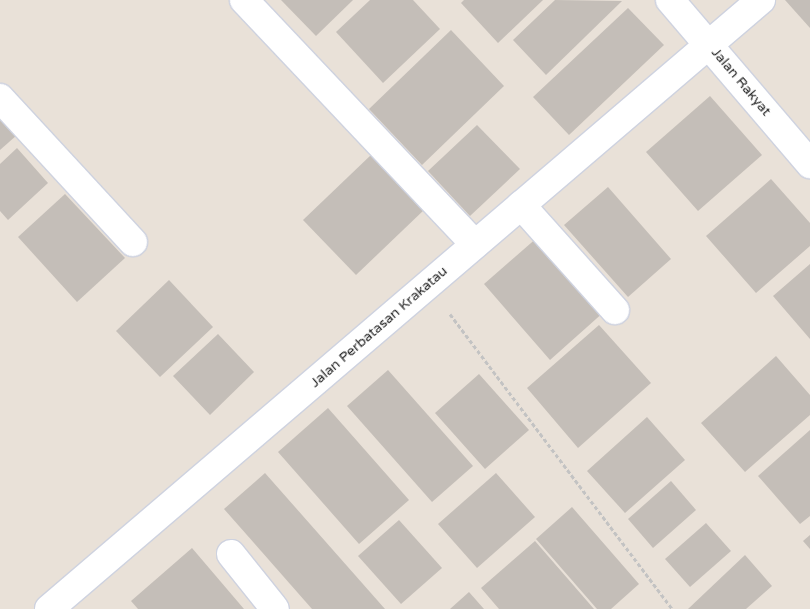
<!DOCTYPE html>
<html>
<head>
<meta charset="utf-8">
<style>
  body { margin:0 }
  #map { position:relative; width:810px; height:609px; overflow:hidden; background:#e9e1d8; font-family:"Varela Round",sans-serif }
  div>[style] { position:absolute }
  .building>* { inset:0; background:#c4beb8 }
  .path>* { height:3px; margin-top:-1.5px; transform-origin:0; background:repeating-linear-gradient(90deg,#c3c3c3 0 4px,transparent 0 6.5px) }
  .roads { filter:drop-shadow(1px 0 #ced2df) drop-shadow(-1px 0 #ced2df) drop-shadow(0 1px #ced2df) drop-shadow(0 -1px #ced2df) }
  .minor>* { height:28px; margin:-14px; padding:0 14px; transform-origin:14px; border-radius:14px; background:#fff }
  span { translate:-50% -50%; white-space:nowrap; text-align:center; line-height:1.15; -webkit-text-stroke:4.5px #fff; paint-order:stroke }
  .street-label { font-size:14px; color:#272727 }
</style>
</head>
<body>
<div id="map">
  <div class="building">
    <div style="clip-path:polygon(281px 0,353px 0,316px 36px)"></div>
    <div style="clip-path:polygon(370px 0,413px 0,440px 29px,383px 83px,336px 32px)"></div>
    <div style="clip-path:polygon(464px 0,543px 0,498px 43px,461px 3px)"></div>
    <div style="clip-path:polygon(555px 0,622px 1px,546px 75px,513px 40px)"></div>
    <div style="clip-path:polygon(785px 0,810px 0,810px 28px)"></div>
    <div style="clip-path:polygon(628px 8px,664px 45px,569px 135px,533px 97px)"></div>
    <div style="clip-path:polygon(451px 30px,504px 86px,422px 165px,369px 109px)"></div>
    <div style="clip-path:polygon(710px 96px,762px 155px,698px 211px,646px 152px)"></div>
    <div style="clip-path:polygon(0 117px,17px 135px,0 150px)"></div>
    <div style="clip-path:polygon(477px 125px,520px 169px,470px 216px,428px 171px)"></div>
    <div style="clip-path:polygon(17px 148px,48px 183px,8px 220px,0 211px,0 164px)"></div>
    <div style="clip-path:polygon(372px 154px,425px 209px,356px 275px,303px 220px)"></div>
    <div style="clip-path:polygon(771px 179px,810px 223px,810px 246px,756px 293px,706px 236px)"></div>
    <div style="clip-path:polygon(608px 187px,671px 259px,628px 297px,564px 225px)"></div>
    <div style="clip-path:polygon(65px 194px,125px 258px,77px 302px,18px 237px)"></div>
    <div style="clip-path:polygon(539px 236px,605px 311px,550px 360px,484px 284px)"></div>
    <div style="clip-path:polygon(810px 264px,810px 339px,773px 296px)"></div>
    <div style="clip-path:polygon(169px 280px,213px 327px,160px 377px,116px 331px)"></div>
    <div style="clip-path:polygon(599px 325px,651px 383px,578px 448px,527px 388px)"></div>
    <div style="clip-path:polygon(218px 334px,254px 372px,210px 415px,173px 376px)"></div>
    <div style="clip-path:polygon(776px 356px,810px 395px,810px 415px,745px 472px,701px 423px)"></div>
    <div style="clip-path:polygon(388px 370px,473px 466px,432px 502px,347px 406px)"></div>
    <div style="clip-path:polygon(479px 374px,529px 430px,485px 469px,435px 413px)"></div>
    <div style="clip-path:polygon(328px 408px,409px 500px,359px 544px,278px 452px)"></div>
    <div style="clip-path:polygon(647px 417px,685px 460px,625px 513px,587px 471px)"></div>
    <div style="clip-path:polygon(810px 430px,810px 516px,800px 524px,758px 476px)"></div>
    <div style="clip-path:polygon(265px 473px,385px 609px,312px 609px,224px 509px)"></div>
    <div style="clip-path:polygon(496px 473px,535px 517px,477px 568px,438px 524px)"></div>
    <div style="clip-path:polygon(671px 481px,696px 510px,653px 548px,628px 519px)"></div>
    <div style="clip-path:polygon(572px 507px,639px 584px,611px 609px,597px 609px,536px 539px)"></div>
    <div style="clip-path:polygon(399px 520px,442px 568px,401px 604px,358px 556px)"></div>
    <div style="clip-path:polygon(706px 523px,731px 551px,690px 587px,665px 559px)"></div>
    <div style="clip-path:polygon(810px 535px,810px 549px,803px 541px)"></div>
    <div style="clip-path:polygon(535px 541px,594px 609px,499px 609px,481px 588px)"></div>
    <div style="clip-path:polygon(192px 548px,244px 609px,138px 609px,131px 601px)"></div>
    <div style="clip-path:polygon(745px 555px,772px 586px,746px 609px,688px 609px)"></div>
    <div style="clip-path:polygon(469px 592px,484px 609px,450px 609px)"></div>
  </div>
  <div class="path">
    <div style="left:450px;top:314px;width:369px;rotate:53deg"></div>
  </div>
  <div class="roads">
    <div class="minor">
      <div style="left:244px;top:0;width:336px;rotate:46.6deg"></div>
      <div style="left:670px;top:0;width:216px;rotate:49.5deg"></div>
      <div style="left:0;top:98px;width:196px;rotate:47.3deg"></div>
      <div style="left:521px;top:205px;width:141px;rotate:48.2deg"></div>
      <div style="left:231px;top:554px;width:70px;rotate:51.3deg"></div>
      <div style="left:49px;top:609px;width:937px;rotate:-40.54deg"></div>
    </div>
  </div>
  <div class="street-label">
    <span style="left:741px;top:82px;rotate:50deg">Jalan Rakyat</span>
    <span style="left:379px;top:327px;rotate:-41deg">Jalan Perbatasan Krakatau</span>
  </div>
</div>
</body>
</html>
